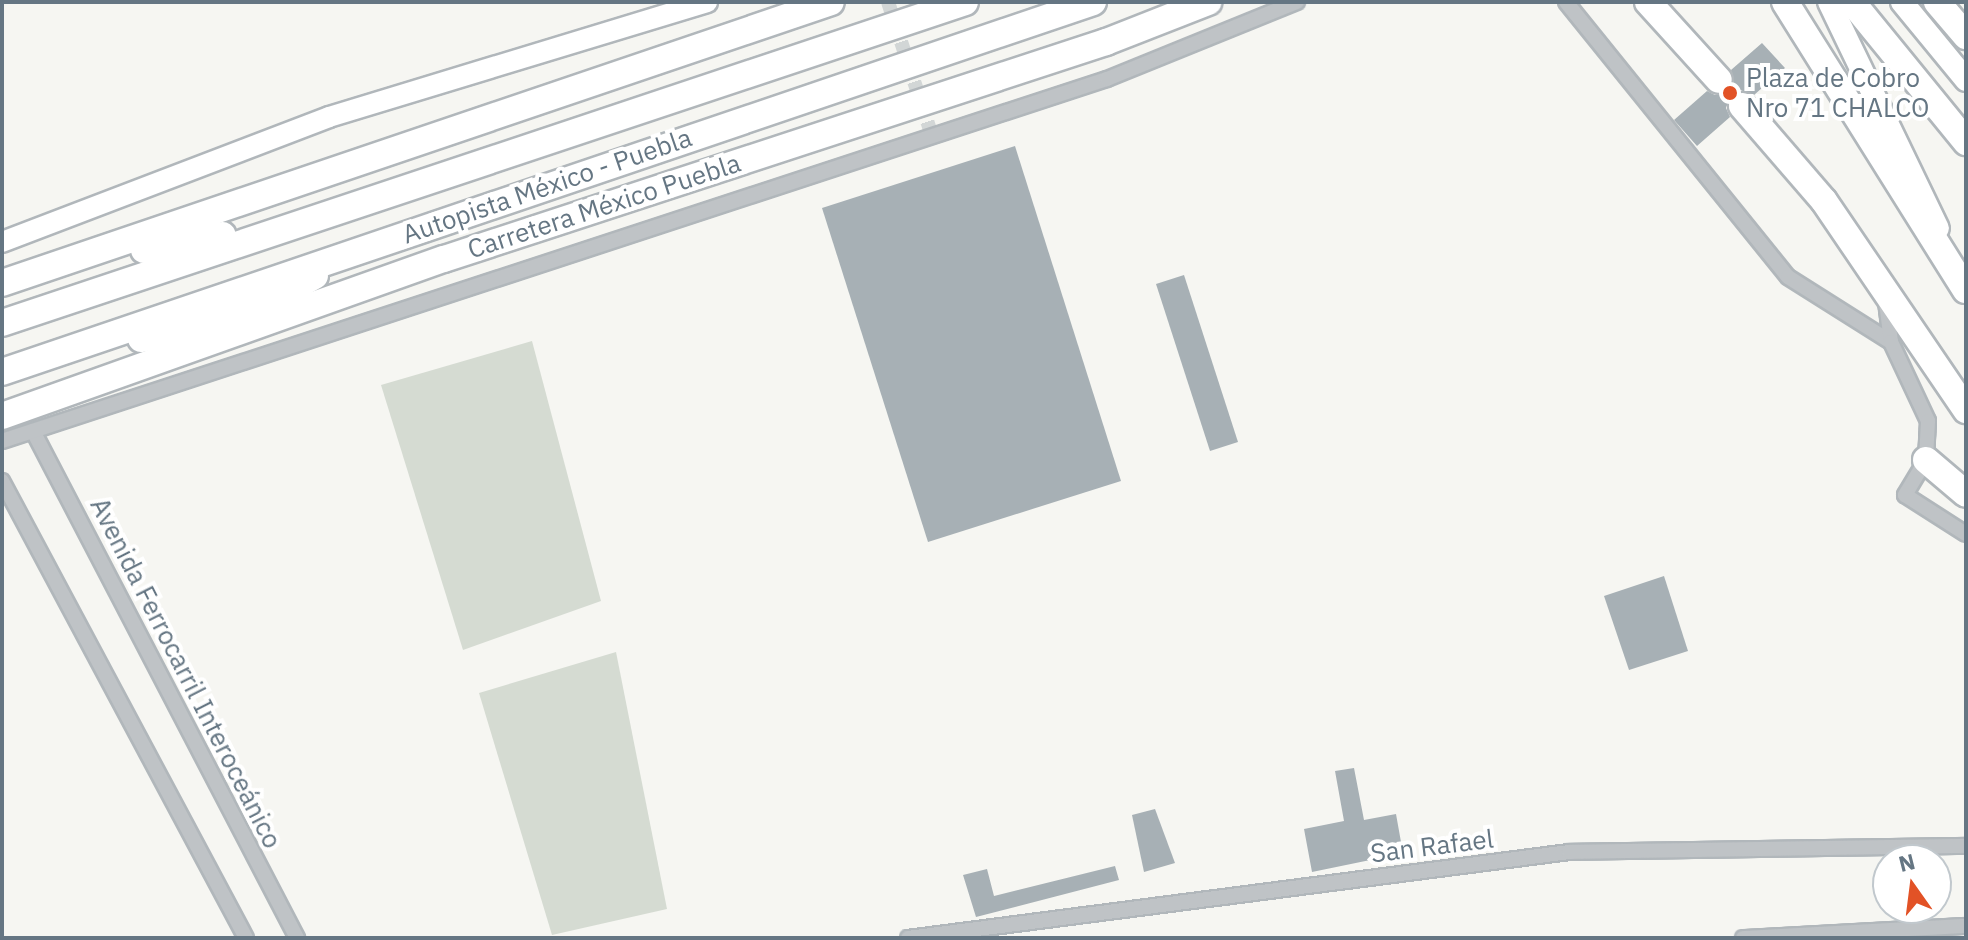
<!DOCTYPE html>
<html>
<head>
<meta charset="utf-8">
<style>
  body { margin:0 }
  #map { position:relative; width:1968px; height:940px; overflow:hidden; background:#f6f6f2; font-family:"IBM Plex Sans",sans-serif }
  div>[style] { position:absolute }
  .green>* { inset:0; background:#d5dbd2 }
  .building>* { inset:0; background:#a7b0b5 }
  .street-tunnel>* { height:14px; margin-top:-7px; transform-origin:0; background:repeating-linear-gradient(90deg,#d2d6d6 0 14px,transparent 0 21px) }
  .roads { filter:drop-shadow(2px 0 #b1b7bb) drop-shadow(-2px 0 #b1b7bb) drop-shadow(0 2px #b1b7bb) drop-shadow(0 -2px #b1b7bb) }
  .street>* { height:14px; margin:-7px; padding:0 7px; transform-origin:7px; border-radius:7px; background:#bfc3c6 }
  .secondary>* { height:20px; margin:-10px; padding:0 10px; transform-origin:10px; border-radius:10px; background:#fff }
  .primary>* { height:22px; margin:-11px; padding:0 11px; transform-origin:11px; border-radius:11px; background:#fff }
  .highway>* { height:26px; margin:-13px; padding:0 13px; transform-origin:13px; border-radius:13px; background:#fff }
  .dots>* { width:22px; height:22px; translate:-50% -50%; box-sizing:border-box; border:4px solid #fff; border-radius:50% }
  span { translate:-50% -50%; white-space:nowrap; text-align:center; line-height:1.15; -webkit-text-stroke:8px #fff; paint-order:stroke }
  .poi-label { font-size:26px; color:#657683 }
  .left { translate:0 -50%; text-align:left }
  .street-label { font-size:26px; color:#657683 }
  .frame { position:absolute; inset:0; border:4px solid #657683; pointer-events:none }
  .north { position:absolute; left:1872px; top:844px; width:80px; height:80px; box-sizing:border-box; background:#fff; border:2px solid #c1c8cd; border-radius:50%; rotate:346deg; font-size:22px; font-weight:700; line-height:32px; text-align:center; color:#657683 }
  .north::after { content:''; display:block; margin:auto; width:28px; height:36px; background:#e25226; clip-path:polygon(50% 0,100% 100%,50% 72%,0 100%) }
</style>
</head>
<body>
<div id="map">
  <div class="green">
    <div style="clip-path:polygon(532px 341px,601px 601px,463px 650px,381px 385px)"></div>
    <div style="clip-path:polygon(616px 652px,667px 909px,552px 935px,479px 693px)"></div>
  </div>
  <div class="building">
    <div style="clip-path:polygon(1762px 43px,1785px 68px,1754px 95px,1740px 90px,1731px 94px,1726px 108px,1730px 117px,1697px 146px,1674px 120px,1707px 91px,1715px 95px,1729px 92px,1734px 84px,1731px 70px)"></div>
    <div style="clip-path:polygon(1015px 146px,1121px 481px,928px 542px,822px 208px)"></div>
    <div style="clip-path:polygon(1184px 275px,1238px 442px,1210px 451px,1156px 284px)"></div>
    <div style="clip-path:polygon(1664px 576px,1688px 651px,1629px 670px,1604px 596px)"></div>
    <div style="clip-path:polygon(1354px 768px,1364px 820px,1396px 814px,1401px 842px,1377px 846px,1380px 858px,1312px 872px,1304px 829px,1344px 821px,1335px 771px)"></div>
    <div style="clip-path:polygon(1155px 809px,1175px 863px,1144px 872px,1132px 815px)"></div>
    <div style="clip-path:polygon(1115px 866px,1119px 880px,976px 917px,963px 875px,987px 869px,994px 896px)"></div>
  </div>
  <div class="street-tunnel">
    <div style="left:888px;top:2px;width:141px;rotate:71.8deg"></div>
  </div>
  <div class="roads">
    <div class="street">
      <div style="left:1566px;top:2px;width:353px;rotate:51.1deg"></div>
      <div style="left:1788px;top:277px;width:122px;rotate:32.3deg"></div>
      <div style="left:1886px;top:302px;width:40px;rotate:82.9deg"></div>
      <div style="left:1891px;top:342px;width:87px;rotate:64.9deg"></div>
      <div style="left:1928px;top:421px;width:39px;rotate:93deg"></div>
      <div style="left:1926px;top:460px;width:41px;rotate:121deg"></div>
      <div style="left:1905px;top:495px;width:72px;rotate:32.6deg"></div>
      <div style="left:33px;top:431px;width:572px;rotate:62.49deg"></div>
      <div style="left:2px;top:441px;width:1163px;rotate:-18.14deg"></div>
      <div style="left:1107px;top:79px;width:205px;rotate:-22.1deg"></div>
      <div style="left:2px;top:481px;width:518px;rotate:61.9deg"></div>
      <div style="left:908px;top:938px;width:667px;rotate:-7.41deg"></div>
      <div style="left:1569px;top:852px;width:397px;rotate:-0.9deg"></div>
      <div style="left:1743px;top:938px;width:223px;rotate:-3.1deg"></div>
    </div>
    <div class="secondary">
      <div style="left:2px;top:242px;width:350px;rotate:-20.9deg"></div>
      <div style="left:329px;top:117px;width:395px;rotate:-16.9deg"></div>
    </div>
    <div class="primary">
      <div style="left:1829px;top:2px;width:251px;rotate:64.3deg"></div>
      <div style="left:1902px;top:2px;width:101px;rotate:50.6deg"></div>
    </div>
    <div class="highway">
      <div style="left:1648px;top:2px;width:105px;rotate:47.7deg"></div>
      <div style="left:1785px;top:2px;width:340px;rotate:57.9deg"></div>
      <div style="left:1852px;top:2px;width:181px;rotate:50.8deg"></div>
      <div style="left:1937px;top:2px;width:45px;rotate:49.5deg"></div>
      <div style="left:1742px;top:106px;width:125px;rotate:49.2deg"></div>
      <div style="left:1824px;top:201px;width:253px;rotate:55.8deg"></div>
      <div style="left:144px;top:250px;width:80px;rotate:-10.8deg"></div>
      <div style="left:2px;top:283px;width:875px;rotate:-18.72deg"></div>
      <div style="left:237px;top:319px;width:89px;rotate:-28.9deg"></div>
      <div style="left:2px;top:323px;width:1015px;rotate:-18.43deg"></div>
      <div style="left:141px;top:339px;width:100px;rotate:-12.7deg"></div>
      <div style="left:2px;top:372px;width:1152px;rotate:-18.73deg"></div>
      <div style="left:2px;top:416px;width:469px;rotate:-19.6deg"></div>
      <div style="left:444px;top:259px;width:697px;rotate:-18.15deg"></div>
      <div style="left:1106px;top:42px;width:110px;rotate:-21.4deg"></div>
      <div style="left:1926px;top:460px;width:52px;rotate:40.4deg"></div>
    </div>
  </div>
  <div class="dots">
    <div style="left:1730px;top:93px;background:#e25226"></div>
  </div>
  <div class="poi-label">
    <span class="left" style="left:1746px;top:93px">Plaza de Cobro<br>Nro 71 CHALCO</span>
  </div>
  <div class="street-label">
    <span style="left:547px;top:186px;rotate:-19deg">Autopista México - Puebla</span>
    <span style="left:604px;top:206px;rotate:-18deg">Carretera México Puebla</span>
    <span style="left:186px;top:673px;rotate:63deg">Avenida Ferrocarril Interoceánico</span>
    <span style="left:1432px;top:846px;rotate:-7deg">San Rafael</span>
  </div>
  <div class="frame"></div>
  <div class="north">N</div>
</div>
</body>
</html>
